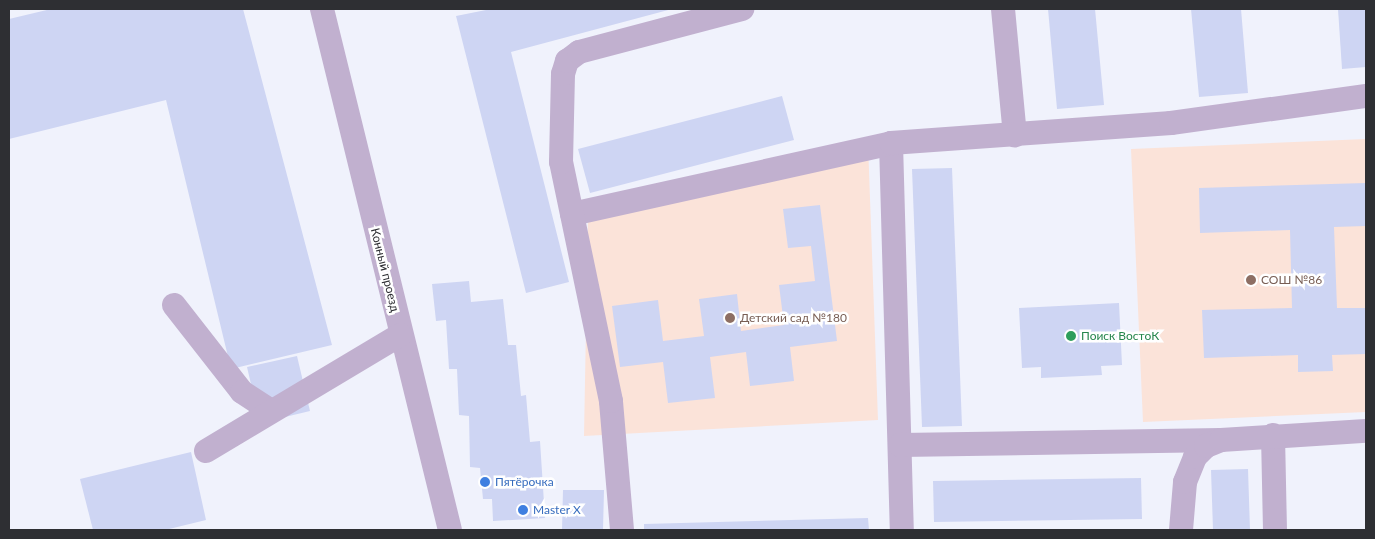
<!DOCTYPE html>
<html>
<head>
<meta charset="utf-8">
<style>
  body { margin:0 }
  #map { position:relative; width:1375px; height:539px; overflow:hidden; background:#f0f2fc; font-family:Lato,sans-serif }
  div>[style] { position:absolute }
  .education>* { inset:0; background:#fbe3d9 }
  .building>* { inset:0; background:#ced5f3 }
  .minor>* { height:24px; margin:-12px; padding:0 12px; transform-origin:12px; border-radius:12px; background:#c1b0cf }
  .dots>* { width:14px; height:14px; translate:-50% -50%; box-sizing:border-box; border:2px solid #fff; border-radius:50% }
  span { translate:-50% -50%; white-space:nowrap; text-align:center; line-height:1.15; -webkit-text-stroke:5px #fff; paint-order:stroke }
  .street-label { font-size:12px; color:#2e2f33 }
  .education-label { font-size:12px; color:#785e54 }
  .left { translate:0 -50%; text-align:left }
  .leisure-label { font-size:12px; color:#27864d }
  .shop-label { font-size:12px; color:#366cbe }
  .frame { position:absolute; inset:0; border:10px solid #2e2f33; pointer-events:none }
</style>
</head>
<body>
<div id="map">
  <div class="education">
    <div style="clip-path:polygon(1366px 139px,1366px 412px,1143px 422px,1131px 149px)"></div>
    <div style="clip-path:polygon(868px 143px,878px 420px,584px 436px,588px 217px)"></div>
  </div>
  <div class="building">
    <div style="clip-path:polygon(51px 9px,243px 9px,332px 345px,231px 369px,166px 100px,9px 139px,9px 19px)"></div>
    <div style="clip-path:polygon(491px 9px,672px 9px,511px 52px,569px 282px,526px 293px,456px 16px)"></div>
    <div style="clip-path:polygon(1048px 9px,1095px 9px,1104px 105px,1057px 109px)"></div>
    <div style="clip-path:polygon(1191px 9px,1241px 9px,1248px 93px,1199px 97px)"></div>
    <div style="clip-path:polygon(1338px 9px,1366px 9px,1366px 67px,1342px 69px)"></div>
    <div style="clip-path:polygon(782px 96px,794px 140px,590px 193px,578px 149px)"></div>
    <div style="clip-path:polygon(952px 168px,962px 426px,922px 427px,912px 169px)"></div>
    <div style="clip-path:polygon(1366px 183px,1366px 226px,1334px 227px,1337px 308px,1366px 308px,1366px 354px,1332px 355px,1333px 371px,1298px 372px,1298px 355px,1204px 358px,1202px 310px,1292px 308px,1290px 230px,1200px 233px,1199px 188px)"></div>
    <div style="clip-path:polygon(820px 205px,837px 341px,790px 347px,794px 381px,750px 386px,746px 352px,710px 357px,715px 398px,668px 403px,663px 362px,620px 367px,612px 306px,658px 300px,663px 341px,704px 336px,699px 299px,737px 294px,741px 331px,784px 325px,779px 285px,815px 281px,811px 246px,788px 248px,783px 209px)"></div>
    <div style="clip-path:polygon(469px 281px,471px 302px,503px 299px,508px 345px,516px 345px,521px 396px,526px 395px,530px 442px,540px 441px,545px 518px,493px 521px,492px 499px,483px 499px,480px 468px,470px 467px,469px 416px,459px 415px,457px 369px,449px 369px,446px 320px,436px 321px,432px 284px)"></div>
    <div style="clip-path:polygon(1119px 303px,1122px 365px,1101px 366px,1102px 375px,1041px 378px,1041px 367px,1022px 368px,1019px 308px)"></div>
    <div style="clip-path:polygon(297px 356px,310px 411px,260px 423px,247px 367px)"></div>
    <div style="clip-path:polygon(191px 452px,206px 520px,165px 530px,93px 530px,80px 479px)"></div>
    <div style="clip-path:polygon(1248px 469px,1250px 530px,1213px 530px,1211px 470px)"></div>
    <div style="clip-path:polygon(1141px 478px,1142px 519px,934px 522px,933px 481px)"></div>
    <div style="clip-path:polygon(563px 490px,604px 490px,603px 530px,562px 530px)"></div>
    <div style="clip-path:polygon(868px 518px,869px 530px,644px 530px,644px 524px)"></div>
  </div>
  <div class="minor">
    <div style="left:322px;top:9px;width:536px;rotate:76.2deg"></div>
    <div style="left:1003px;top:9px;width:127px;rotate:84.6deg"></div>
    <div style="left:891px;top:143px;width:387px;rotate:88.4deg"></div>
    <div style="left:572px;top:214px;width:327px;rotate:-12.5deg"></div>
    <div style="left:891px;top:143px;width:281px;rotate:-4.1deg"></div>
    <div style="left:1171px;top:123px;width:197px;rotate:-7.9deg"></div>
    <div style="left:174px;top:305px;width:110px;rotate:52deg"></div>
    <div style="left:242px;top:392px;width:35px;rotate:33deg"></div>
    <div style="left:1273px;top:435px;width:95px;rotate:88.8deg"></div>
    <div style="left:900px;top:445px;width:321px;rotate:-0.9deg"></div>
    <div style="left:206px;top:451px;width:226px;rotate:-30.9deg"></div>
    <div style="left:622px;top:530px;width:129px;rotate:-94.9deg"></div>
    <div style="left:611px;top:401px;width:244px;rotate:-101.8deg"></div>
    <div style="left:561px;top:162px;width:88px;rotate:-88.7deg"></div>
    <div style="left:563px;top:74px;width:14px;rotate:-73deg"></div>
    <div style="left:567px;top:61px;width:15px;rotate:-37deg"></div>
    <div style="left:579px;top:52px;width:169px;rotate:-14.8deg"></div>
    <div style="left:1181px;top:530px;width:48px;rotate:-85.2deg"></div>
    <div style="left:1185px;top:482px;width:27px;rotate:-68deg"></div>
    <div style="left:1195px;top:457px;width:16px;rotate:-45deg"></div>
    <div style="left:1206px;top:446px;width:16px;rotate:-22deg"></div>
    <div style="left:1221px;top:440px;width:145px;rotate:-3.6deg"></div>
  </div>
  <div class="dots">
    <div style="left:1251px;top:280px;background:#8d6e63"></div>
    <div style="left:730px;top:318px;background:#8d6e63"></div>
    <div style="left:1071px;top:336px;background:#2e9e5b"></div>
    <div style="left:485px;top:482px;background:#3f7fe0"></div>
    <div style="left:523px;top:510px;background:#3f7fe0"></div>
  </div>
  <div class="street-label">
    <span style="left:385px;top:270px;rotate:76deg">Конный проезд</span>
  </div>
  <div class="education-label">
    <span class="left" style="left:1261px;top:280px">СОШ №86</span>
    <span class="left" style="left:740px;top:318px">Детский сад №180</span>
  </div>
  <div class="leisure-label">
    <span class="left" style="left:1081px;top:336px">Поиск ВостоК</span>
  </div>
  <div class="shop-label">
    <span class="left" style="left:495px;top:482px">Пятёрочка</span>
    <span class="left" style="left:533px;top:510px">Master X</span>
  </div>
  <div class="frame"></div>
</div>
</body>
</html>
